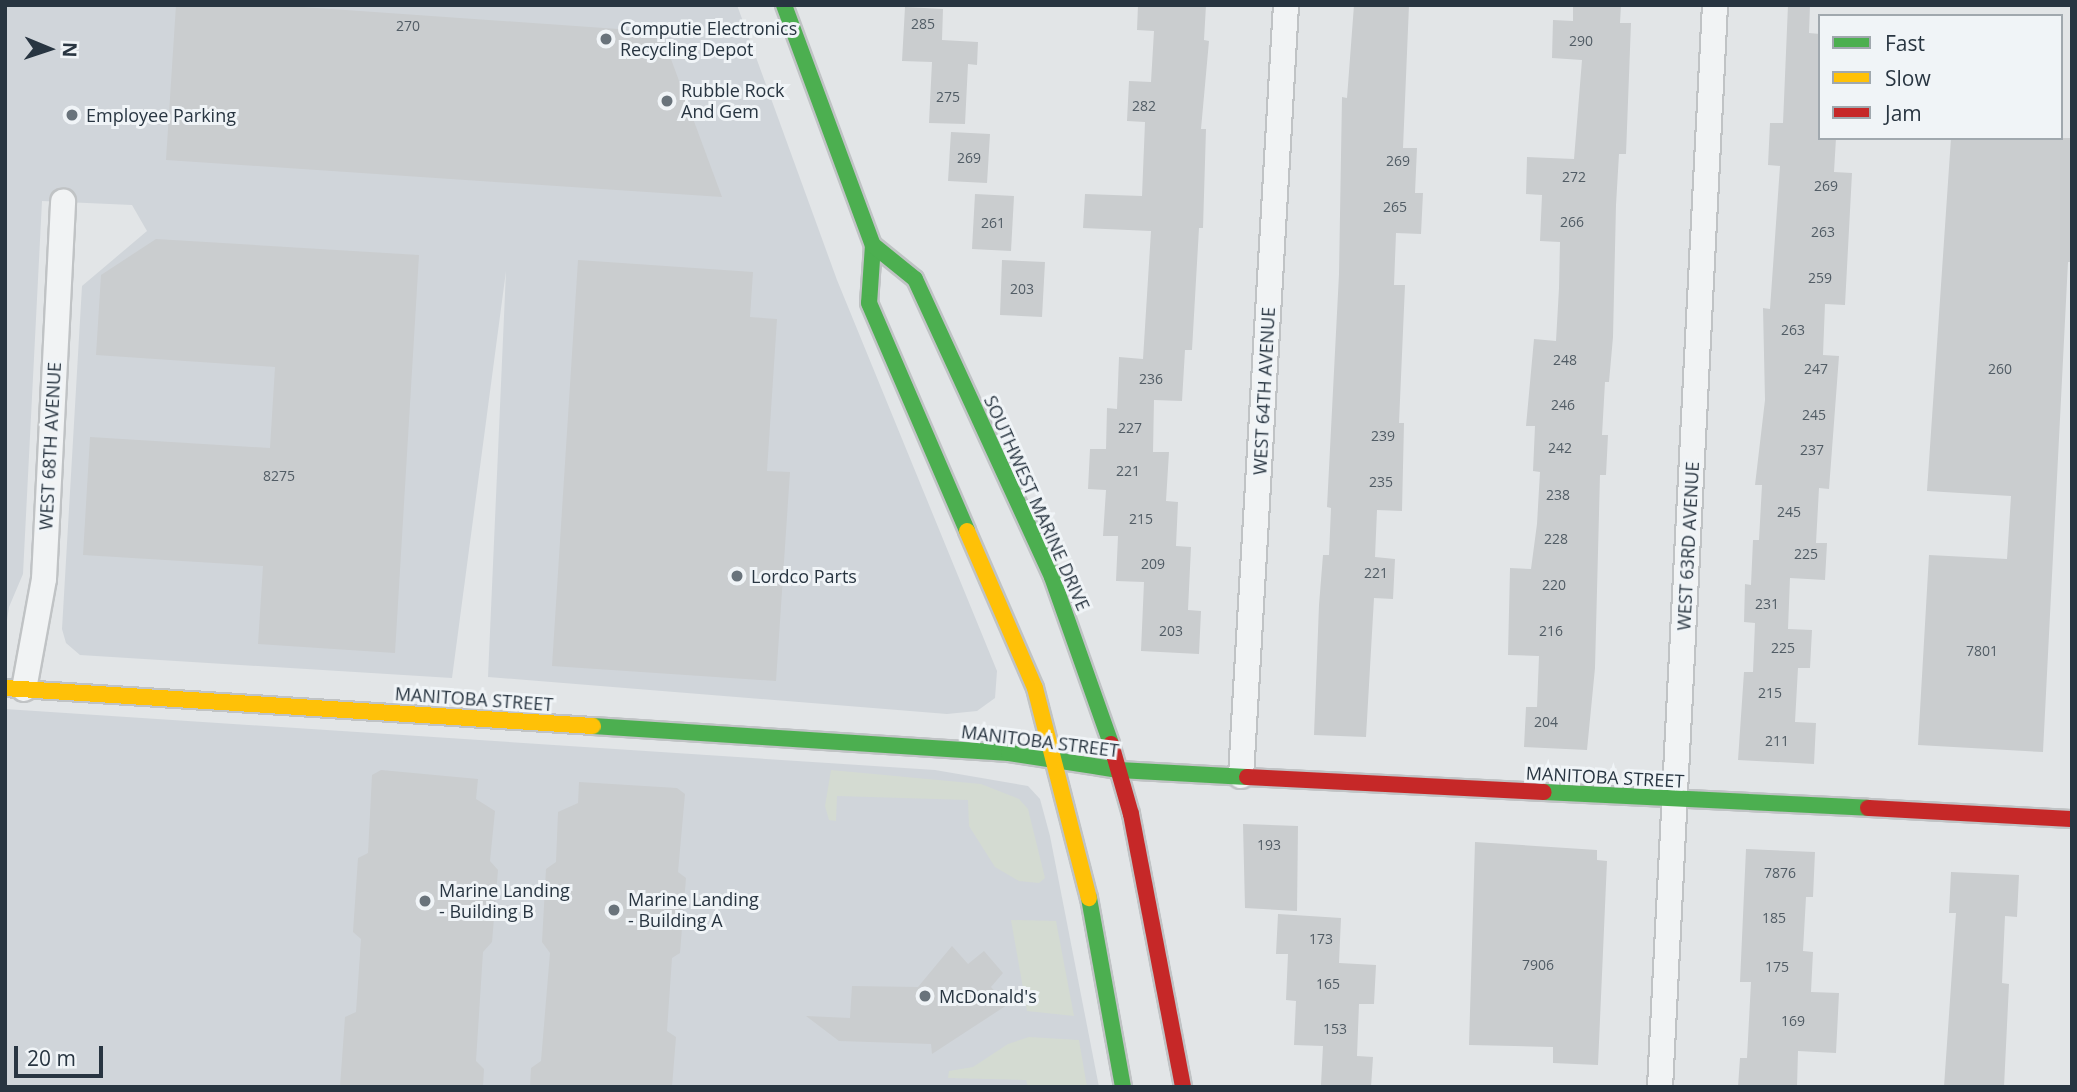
<!DOCTYPE html>
<html>
<head>
<meta charset="utf-8">
<style>
  body { margin:0 }
  #map { position:relative; width:2077px; height:1092px; overflow:hidden; background:#e2e5e7; font-family:"Open Sans",sans-serif }
  div>[style] { position:absolute }
  .built>* { inset:0; background:#d0d5da }
  .green>* { inset:0; background:#d4dbd2 }
  .building>* { inset:0; background:#cacdcf }
  .roads { filter:drop-shadow(2px 0 #c0c3c5) drop-shadow(-2px 0 #c0c3c5) drop-shadow(0 2px #c0c3c5) drop-shadow(0 -2px #c0c3c5) }
  .street>* { height:24px; margin:-12px; padding:0 12px; transform-origin:12px; border-radius:12px; background:#f1f3f4 }
  .fast>* { height:16px; margin:-8px; padding:0 8px; transform-origin:8px; border-radius:8px; background:#4caf50 }
  .slow>* { height:16px; margin:-8px; padding:0 8px; transform-origin:8px; border-radius:8px; background:#ffc107 }
  .jam>* { height:16px; margin:-8px; padding:0 8px; transform-origin:8px; border-radius:8px; background:#c62828 }
  .dots>* { width:19px; height:19px; translate:-50% -50%; box-sizing:border-box; border:4px solid #f0f4f7; border-radius:50% }
  span { translate:-50% -50%; white-space:nowrap; text-align:center; line-height:1.15; -webkit-text-stroke:6px #f0f4f7; paint-order:stroke }
  .number-label { font-size:14px; color:#515c65 }
  .number-label span { -webkit-text-stroke-width:0 }
  .poi-label { font-size:18px; color:#283541 }
  .left { translate:0 -50%; text-align:left }
  .street-label { font-size:18px; color:#283541 }
  .frame { position:absolute; inset:0; border:7px solid #283541; pointer-events:none }
  .legend { position:absolute; left:1818px; top:14px; width:245px; height:126px; box-sizing:border-box; background:#f0f4f7; border:2px solid #a0a8ae; margin:0; padding:9px 12px; list-style:none; font-size:21px; color:#283541 }
  .legend li { display:flex; align-items:center; gap:14px; height:35px }
  .legend b { width:35px; border:2px solid #a0a8ae }
  .north { position:absolute; left:14px; top:14px; width:70px; height:70px; -webkit-text-stroke:5px #f0f4f7; paint-order:stroke; rotate:92deg; font-size:19px; font-weight:700; line-height:28px; text-align:center; color:#283541 }
  .north::after { content:''; display:block; margin:auto; width:24px; height:32px; background:#283541; clip-path:polygon(50% 0,100% 100%,50% 72%,0 100%) }
  .scale { position:absolute; left:14px; top:1046px; width:89px; height:32px; box-sizing:border-box; border:4px solid #283541; border-top:0; padding-left:9px; font-size:21px; line-height:24px; white-space:nowrap; color:#283541; -webkit-text-stroke:5px #f0f4f7; paint-order:stroke }
</style>
</head>
<body>
<div id="map">
  <div class="built">
    <div style="clip-path:polygon(5px 5px,737px 5px,837px 280px,997px 671px,995px 698px,977px 711px,947px 714px,488px 677px,506px 271px,452px 678px,80px 655px,66px 643px,62px 629px,82px 286px,147px 231px,132px 205px,42px 201px,23px 574px,9px 607px,5px 634px)"></div>
    <div style="clip-path:polygon(5px 709px,935px 770px,1028px 786px,1040px 799px,1050px 836px,1099px 1087px,5px 1087px)"></div>
  </div>
  <div class="green">
    <div style="clip-path:polygon(831px 770px,981px 784px,1019px 799px,1028px 809px,1045px 878px,1039px 883px,1019px 881px,995px 867px,969px 826px,968px 800px,837px 796px,836px 821px,829px 820px,825px 806px)"></div>
    <div style="clip-path:polygon(1011px 920px,1056px 921px,1074px 1016px,1027px 1011px)"></div>
    <div style="clip-path:polygon(1029px 1037px,1079px 1040px,1087px 1087px,1028px 1087px,1026px 1080px,948px 1078px,949px 1071px,973px 1067px,1008px 1044px)"></div>
  </div>
  <div class="building">
    <div style="clip-path:polygon(176px 5px,274px 5px,661px 32px,722px 197px,166px 160px)"></div>
    <div style="clip-path:polygon(1138px 5px,1206px 5px,1204px 40px,1209px 41px,1201px 129px,1206px 129px,1203px 228px,1199px 228px,1192px 350px,1185px 350px,1182px 401px,1154px 400px,1153px 452px,1169px 452px,1166px 501px,1178px 502px,1176px 546px,1191px 547px,1188px 610px,1201px 611px,1199px 654px,1141px 651px,1144px 582px,1116px 581px,1118px 536px,1103px 536px,1106px 490px,1088px 489px,1090px 449px,1106px 449px,1107px 408px,1117px 409px,1119px 357px,1143px 359px,1151px 231px,1083px 228px,1085px 194px,1142px 196px,1145px 122px,1127px 121px,1129px 81px,1151px 82px,1154px 31px,1137px 30px)"></div>
    <div style="clip-path:polygon(1354px 5px,1409px 5px,1403px 148px,1417px 148px,1415px 193px,1423px 193px,1421px 234px,1396px 233px,1394px 285px,1405px 285px,1399px 423px,1404px 423px,1402px 511px,1377px 510px,1375px 557px,1395px 559px,1393px 599px,1374px 598px,1366px 737px,1314px 735px,1319px 605px,1323px 555px,1329px 555px,1331px 508px,1327px 507px,1339px 274px,1342px 97px,1347px 98px)"></div>
    <div style="clip-path:polygon(1573px 5px,1621px 5px,1620px 23px,1631px 23px,1626px 154px,1619px 154px,1616px 205px,1613px 337px,1609px 382px,1605px 382px,1602px 435px,1608px 435px,1606px 475px,1600px 475px,1595px 668px,1587px 750px,1524px 747px,1526px 707px,1537px 707px,1539px 656px,1508px 655px,1510px 568px,1531px 569px,1537px 524px,1540px 472px,1533px 471px,1535px 426px,1526px 426px,1534px 339px,1556px 341px,1559px 288px,1560px 242px,1540px 241px,1542px 195px,1526px 194px,1527px 157px,1574px 159px,1582px 60px,1552px 58px,1553px 20px,1573px 21px)"></div>
    <div style="clip-path:polygon(1788px 5px,1810px 5px,1809px 33px,1820px 34px,1820px 138px,1836px 138px,1834px 172px,1852px 173px,1845px 305px,1825px 304px,1823px 355px,1839px 356px,1829px 489px,1819px 488px,1816px 543px,1827px 543px,1825px 580px,1790px 578px,1788px 629px,1812px 630px,1810px 668px,1798px 668px,1795px 722px,1816px 723px,1814px 764px,1738px 760px,1744px 672px,1753px 672px,1755px 623px,1744px 622px,1745px 584px,1751px 585px,1753px 540px,1759px 540px,1762px 485px,1755px 485px,1765px 400px,1763px 308px,1770px 309px,1780px 166px,1768px 165px,1770px 123px,1783px 123px)"></div>
    <div style="clip-path:polygon(905px 7px,943px 9px,942px 40px,978px 42px,977px 65px,968px 64px,965px 124px,929px 123px,932px 62px,902px 61px)"></div>
    <div style="clip-path:polygon(951px 132px,990px 134px,987px 183px,948px 181px)"></div>
    <div style="clip-path:polygon(1951px 138px,2072px 138px,2072px 262px,2068px 262px,2043px 752px,1918px 745px,1929px 555px,2007px 559px,2011px 496px,1927px 491px)"></div>
    <div style="clip-path:polygon(975px 194px,1014px 196px,1011px 251px,972px 249px)"></div>
    <div style="clip-path:polygon(156px 239px,419px 255px,395px 653px,258px 644px,263px 566px,83px 555px,90px 437px,270px 448px,275px 367px,96px 355px,101px 275px)"></div>
    <div style="clip-path:polygon(578px 260px,753px 272px,750px 317px,777px 319px,767px 471px,790px 472px,776px 681px,552px 666px)"></div>
    <div style="clip-path:polygon(1002px 260px,1045px 262px,1042px 317px,1000px 315px)"></div>
    <div style="clip-path:polygon(381px 770px,478px 779px,476px 799px,495px 811px,490px 861px,498px 870px,492px 942px,483px 952px,476px 1061px,484px 1069px,483px 1087px,340px 1087px,345px 1017px,356px 1012px,361px 939px,353px 932px,358px 858px,368px 853px,372px 775px)"></div>
    <div style="clip-path:polygon(579px 782px,677px 788px,685px 794px,678px 872px,686px 878px,680px 953px,672px 958px,667px 1031px,676px 1037px,672px 1087px,530px 1087px,531px 1068px,541px 1061px,550px 953px,542px 942px,546px 869px,556px 862px,558px 812px,578px 803px)"></div>
    <div style="clip-path:polygon(1243px 824px,1298px 826px,1297px 911px,1245px 908px)"></div>
    <div style="clip-path:polygon(1475px 842px,1597px 850px,1597px 860px,1607px 861px,1598px 1065px,1553px 1063px,1553px 1047px,1469px 1045px)"></div>
    <div style="clip-path:polygon(1746px 849px,1815px 852px,1813px 897px,1806px 897px,1803px 951px,1813px 952px,1811px 992px,1839px 993px,1836px 1053px,1798px 1051px,1797px 1087px,1738px 1087px,1740px 1058px,1747px 1058px,1751px 982px,1740px 982px)"></div>
    <div style="clip-path:polygon(1951px 872px,2019px 875px,2017px 917px,2005px 916px,2002px 983px,2009px 984px,2004px 1087px,1944px 1087px,1956px 913px,1949px 913px)"></div>
    <div style="clip-path:polygon(1278px 914px,1341px 918px,1339px 963px,1376px 965px,1374px 1004px,1359px 1004px,1357px 1056px,1373px 1057px,1371px 1087px,1321px 1085px,1323px 1046px,1294px 1045px,1296px 1001px,1286px 1000px,1288px 954px,1276px 954px)"></div>
    <div style="clip-path:polygon(952px 946px,968px 964px,984px 951px,1003px 973px,991px 987px,1007px 1005px,932px 1054px,931px 1044px,839px 1041px,806px 1016px,850px 1018px,852px 986px,918px 987px)"></div>
  </div>
  <div class="roads">
    <div class="street">
      <div style="left:24px;top:689px;width:112px;rotate:-79.7deg"></div>
      <div style="left:44px;top:579px;width:378px;rotate:-87.1deg"></div>
      <div style="left:1241px;top:776px;width:772px;rotate:-86.66deg"></div>
      <div style="left:1660px;top:1087px;width:1083px;rotate:-87.09deg"></div>
    </div>
    <div class="fast">
      <div style="left:784px;top:5px;width:256px;rotate:69.7deg"></div>
      <div style="left:873px;top:245px;width:58px;rotate:93.9deg"></div>
      <div style="left:869px;top:303px;width:248px;rotate:66.7deg"></div>
      <div style="left:873px;top:245px;width:54px;rotate:39deg"></div>
      <div style="left:915px;top:279px;width:328px;rotate:65.3deg"></div>
      <div style="left:1052px;top:577px;width:177px;rotate:70.5deg"></div>
      <div style="left:593px;top:726px;width:417px;rotate:3.7deg"></div>
      <div style="left:1009px;top:753px;width:111px;rotate:8.8deg"></div>
      <div style="left:1119px;top:770px;width:128px;rotate:3.1deg"></div>
      <div style="left:1544px;top:792px;width:324px;rotate:2.8deg"></div>
      <div style="left:1089px;top:898px;width:192px;rotate:79.8deg"></div>
    </div>
    <div class="slow">
      <div style="left:967px;top:531px;width:171px;rotate:66.6deg"></div>
      <div style="left:1035px;top:688px;width:217px;rotate:75.6deg"></div>
      <div style="left:5px;top:688px;width:589px;rotate:3.7deg"></div>
    </div>
    <div class="jam">
      <div style="left:1111px;top:744px;width:73px;rotate:74.1deg"></div>
      <div style="left:1131px;top:814px;width:278px;rotate:79.2deg"></div>
      <div style="left:1247px;top:777px;width:297px;rotate:2.9deg"></div>
      <div style="left:1868px;top:808px;width:204px;rotate:3.1deg"></div>
    </div>
  </div>
  <div class="dots">
    <div style="left:606px;top:39px;background:#69737b"></div>
    <div style="left:667px;top:101px;background:#69737b"></div>
    <div style="left:72px;top:115px;background:#69737b"></div>
    <div style="left:737px;top:576px;background:#69737b"></div>
    <div style="left:425px;top:901px;background:#69737b"></div>
    <div style="left:614px;top:910px;background:#69737b"></div>
    <div style="left:925px;top:996px;background:#69737b"></div>
  </div>
  <div class="number-label">
    <span style="left:923px;top:24px">285</span>
    <span style="left:408px;top:26px">270</span>
    <span style="left:1581px;top:41px">290</span>
    <span style="left:948px;top:97px">275</span>
    <span style="left:1144px;top:106px">282</span>
    <span style="left:969px;top:158px">269</span>
    <span style="left:1398px;top:161px">269</span>
    <span style="left:1574px;top:177px">272</span>
    <span style="left:1826px;top:186px">269</span>
    <span style="left:1395px;top:207px">265</span>
    <span style="left:1572px;top:222px">266</span>
    <span style="left:993px;top:223px">261</span>
    <span style="left:1823px;top:232px">263</span>
    <span style="left:1820px;top:278px">259</span>
    <span style="left:1022px;top:289px">203</span>
    <span style="left:1793px;top:330px">263</span>
    <span style="left:1565px;top:360px">248</span>
    <span style="left:1816px;top:369px">247</span>
    <span style="left:2000px;top:369px">260</span>
    <span style="left:1151px;top:379px">236</span>
    <span style="left:1563px;top:405px">246</span>
    <span style="left:1814px;top:415px">245</span>
    <span style="left:1130px;top:428px">227</span>
    <span style="left:1383px;top:436px">239</span>
    <span style="left:1560px;top:448px">242</span>
    <span style="left:1812px;top:450px">237</span>
    <span style="left:1128px;top:471px">221</span>
    <span style="left:279px;top:476px">8275</span>
    <span style="left:1381px;top:482px">235</span>
    <span style="left:1558px;top:495px">238</span>
    <span style="left:1789px;top:512px">245</span>
    <span style="left:1141px;top:519px">215</span>
    <span style="left:1556px;top:539px">228</span>
    <span style="left:1806px;top:554px">225</span>
    <span style="left:1153px;top:564px">209</span>
    <span style="left:1376px;top:573px">221</span>
    <span style="left:1554px;top:585px">220</span>
    <span style="left:1767px;top:604px">231</span>
    <span style="left:1171px;top:631px">203</span>
    <span style="left:1551px;top:631px">216</span>
    <span style="left:1783px;top:648px">225</span>
    <span style="left:1982px;top:651px">7801</span>
    <span style="left:1770px;top:693px">215</span>
    <span style="left:1546px;top:722px">204</span>
    <span style="left:1777px;top:741px">211</span>
    <span style="left:1269px;top:845px">193</span>
    <span style="left:1780px;top:873px">7876</span>
    <span style="left:1774px;top:918px">185</span>
    <span style="left:1321px;top:939px">173</span>
    <span style="left:1538px;top:965px">7906</span>
    <span style="left:1777px;top:967px">175</span>
    <span style="left:1328px;top:984px">165</span>
    <span style="left:1793px;top:1021px">169</span>
    <span style="left:1335px;top:1029px">153</span>
  </div>
  <div class="poi-label">
    <span class="left" style="left:620px;top:39px">Computie Electronics<br>Recycling Depot</span>
    <span class="left" style="left:681px;top:101px">Rubble Rock<br>And Gem</span>
    <span class="left" style="left:86px;top:115px">Employee Parking</span>
    <span class="left" style="left:751px;top:576px">Lordco Parts</span>
    <span class="left" style="left:439px;top:901px">Marine Landing<br>- Building B</span>
    <span class="left" style="left:628px;top:910px">Marine Landing<br>- Building A</span>
    <span class="left" style="left:939px;top:996px">McDonald's</span>
  </div>
  <div class="street-label">
    <span style="left:1264px;top:391px;rotate:-87deg">WEST 64TH AVENUE</span>
    <span style="left:50px;top:446px;rotate:-87deg">WEST 68TH AVENUE</span>
    <span style="left:1037px;top:503px;rotate:66deg">SOUTHWEST MARINE DRIVE</span>
    <span style="left:1688px;top:546px;rotate:-87deg">WEST 63RD AVENUE</span>
    <span style="left:474px;top:699px;rotate:4deg">MANITOBA STREET</span>
    <span style="left:1040px;top:741px;rotate:7deg">MANITOBA STREET</span>
    <span style="left:1605px;top:777px;rotate:3deg">MANITOBA STREET</span>
  </div>
  <div class="frame"></div>
  <ul class="legend">
  <li><b style="height:9px;background:#4caf50"></b>Fast</li>
  <li><b style="height:9px;background:#ffc107"></b>Slow</li>
  <li><b style="height:9px;background:#c62828"></b>Jam</li>
  </ul>
  <div class="north">N</div>
  <div class="scale">20 m</div>
</div>
</body>
</html>
